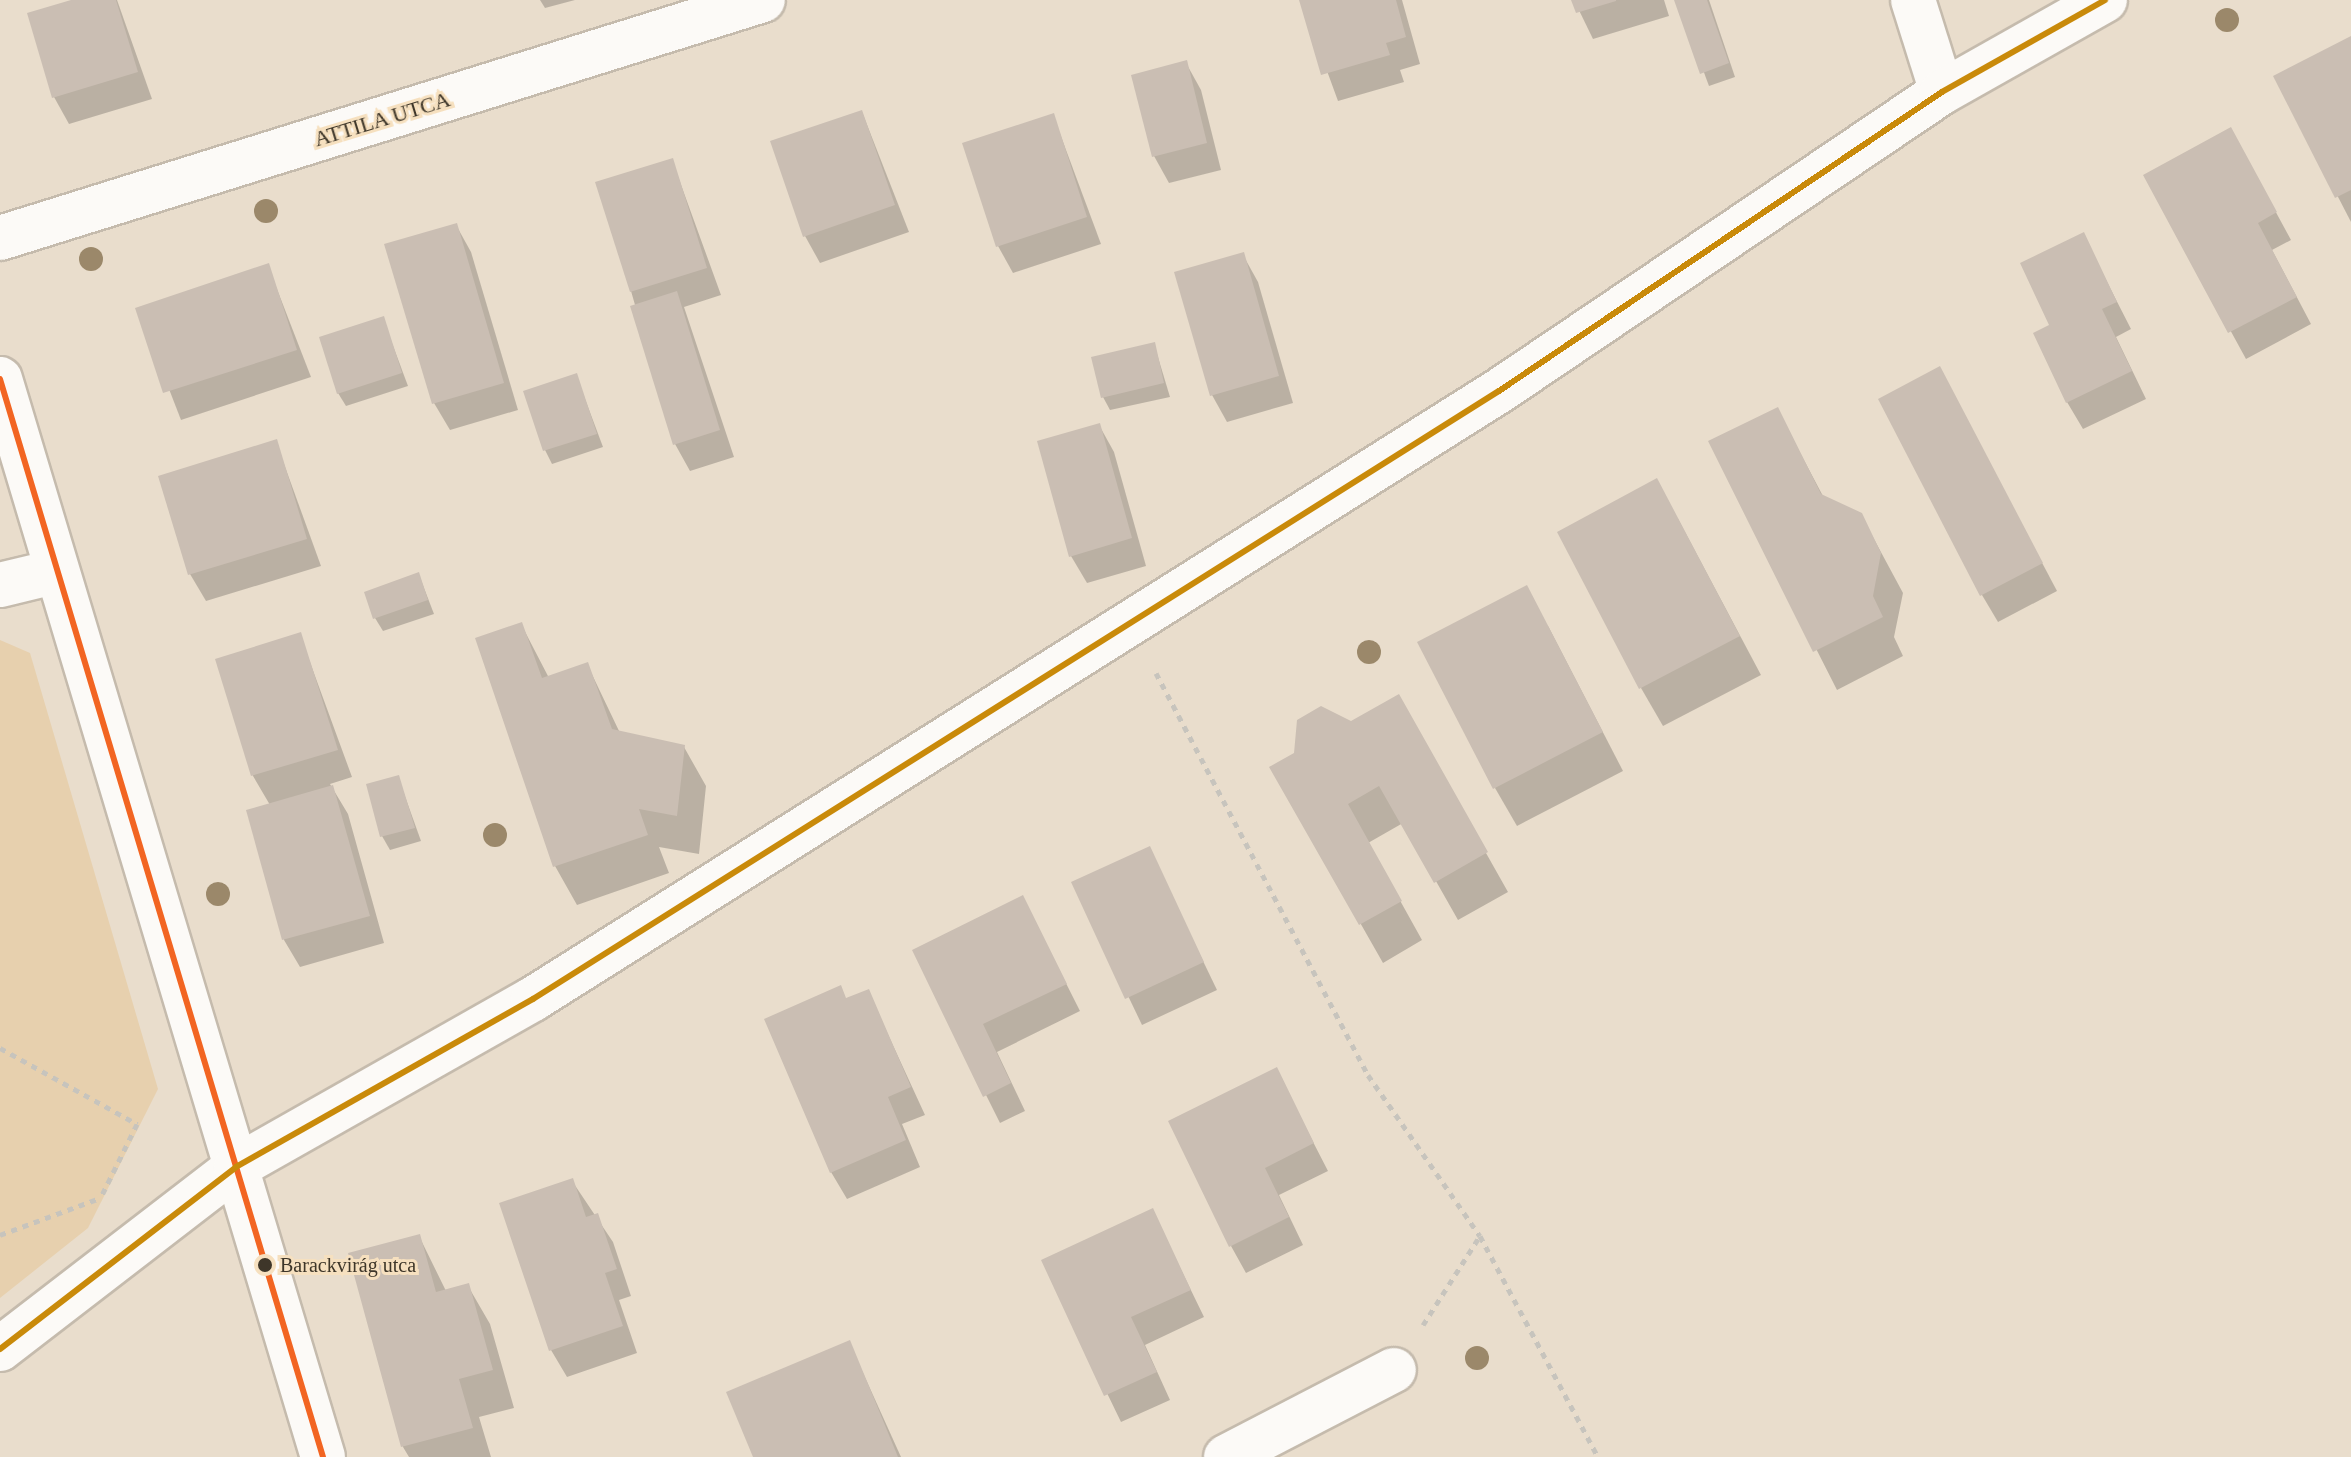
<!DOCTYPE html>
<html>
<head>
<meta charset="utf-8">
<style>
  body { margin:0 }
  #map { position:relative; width:2351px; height:1457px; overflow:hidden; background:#e9ddcc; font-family:"Times New Roman",serif }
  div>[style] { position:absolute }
  .green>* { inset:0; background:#e7d0ae }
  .shadow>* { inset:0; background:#0003 }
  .building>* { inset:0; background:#cabeb3 }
  .path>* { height:5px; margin-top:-2.5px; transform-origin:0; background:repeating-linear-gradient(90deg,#c7c4bd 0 6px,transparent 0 12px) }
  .roads { filter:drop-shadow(2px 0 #c5bbad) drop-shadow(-2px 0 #c5bbad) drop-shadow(0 2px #c5bbad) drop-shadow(0 -2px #c5bbad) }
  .minor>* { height:44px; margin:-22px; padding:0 22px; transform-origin:22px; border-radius:22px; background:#fcfaf7 }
  .bus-1>* { height:6px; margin:-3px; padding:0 3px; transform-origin:3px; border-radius:3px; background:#f26522 }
  .bus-2>* { height:6px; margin:-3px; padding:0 3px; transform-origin:3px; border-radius:3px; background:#c98a0a }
  .trees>* { width:24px; height:24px; margin:-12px; border-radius:50%; background:#9b886a }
  .dots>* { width:22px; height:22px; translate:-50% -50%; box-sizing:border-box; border:4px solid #f6e0bf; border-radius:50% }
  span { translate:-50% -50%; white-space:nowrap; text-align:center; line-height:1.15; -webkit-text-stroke:6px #f6e0bf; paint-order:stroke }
  .bus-label { font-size:20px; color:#3e3629 }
  .left { translate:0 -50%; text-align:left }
  .street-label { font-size:22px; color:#3e3629 }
</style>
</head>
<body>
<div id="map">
  <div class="green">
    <div style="clip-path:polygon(0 640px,30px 653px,158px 1089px,88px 1228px,0 1298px)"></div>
  </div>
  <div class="shadow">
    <div style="clip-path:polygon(77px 0,117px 0,152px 99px,69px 124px,54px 97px)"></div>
    <div style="clip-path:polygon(540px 0,575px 0,545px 8px)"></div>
    <div style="clip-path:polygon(1301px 0,1402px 0,1420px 64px,1400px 70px,1404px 82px,1338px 101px)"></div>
    <div style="clip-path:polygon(1574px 0,1664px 0,1669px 16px,1593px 39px)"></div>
    <div style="clip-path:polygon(1677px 0,1709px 0,1735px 77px,1709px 86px)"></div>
    <div style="clip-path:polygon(2351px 38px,2351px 222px,2276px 77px)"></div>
    <div style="clip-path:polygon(1186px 63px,1201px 90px,1221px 170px,1169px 183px,1154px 156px)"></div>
    <div style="clip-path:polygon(862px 112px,909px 232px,820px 263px,805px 236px)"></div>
    <div style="clip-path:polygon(1053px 115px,1101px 244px,1013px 273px,998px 246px)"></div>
    <div style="clip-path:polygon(2246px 157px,2291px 240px,2272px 250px,2311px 324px,2246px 359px,2146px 176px)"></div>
    <div style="clip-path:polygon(672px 160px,721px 295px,684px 307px,734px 457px,690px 471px,675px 444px,631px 291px)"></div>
    <div style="clip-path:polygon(456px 225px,471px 252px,518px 410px,450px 430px,434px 403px)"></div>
    <div style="clip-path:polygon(2083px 235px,2131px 329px,2116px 337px,2146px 399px,2083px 429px,2067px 402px,2052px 326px)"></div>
    <div style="clip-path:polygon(1243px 255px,1258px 282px,1293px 403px,1227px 422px,1212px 395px,1177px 274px)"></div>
    <div style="clip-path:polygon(268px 266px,311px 377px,181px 420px,138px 309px)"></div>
    <div style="clip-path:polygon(383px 319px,408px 386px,346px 406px,338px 393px)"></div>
    <div style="clip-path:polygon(1154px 344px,1170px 397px,1110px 410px,1103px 397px)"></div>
    <div style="clip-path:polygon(576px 375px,603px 447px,552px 464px,545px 450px)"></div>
    <div style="clip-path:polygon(1954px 396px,2057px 591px,1998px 622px,1982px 595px)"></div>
    <div style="clip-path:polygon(1777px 409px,1824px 498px,1861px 515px,1903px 593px,1894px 637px,1903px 656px,1837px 690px,1711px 442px)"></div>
    <div style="clip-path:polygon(1099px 425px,1114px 452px,1146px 566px,1087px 583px,1071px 556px)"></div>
    <div style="clip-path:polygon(276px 442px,321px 566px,206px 601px,190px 574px)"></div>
    <div style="clip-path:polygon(1678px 519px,1761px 675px,1663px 726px,1641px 688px)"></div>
    <div style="clip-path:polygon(419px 575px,434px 614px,383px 631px,375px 618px)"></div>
    <div style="clip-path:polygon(521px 624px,549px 678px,587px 664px,620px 733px,684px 747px,706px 786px,699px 854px,659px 847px,669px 873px,577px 905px,555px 866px)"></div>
    <div style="clip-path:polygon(1548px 626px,1623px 771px,1517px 826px,1495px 788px)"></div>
    <div style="clip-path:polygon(300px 635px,352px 777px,330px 784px,348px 814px,384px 943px,300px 967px,284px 940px,249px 811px,270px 805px,253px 776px,218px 660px)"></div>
    <div style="clip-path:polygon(1398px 697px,1508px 892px,1458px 920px,1403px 823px,1368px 843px,1422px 940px,1383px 963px,1272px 768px)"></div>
    <div style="clip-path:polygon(398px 777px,421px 841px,390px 850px,382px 836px)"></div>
    <div style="clip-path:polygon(1149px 849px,1217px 990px,1142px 1025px,1074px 883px)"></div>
    <div style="clip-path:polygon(1023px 898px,1080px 1011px,997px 1052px,1025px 1111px,1000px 1123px,914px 951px)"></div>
    <div style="clip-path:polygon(868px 991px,925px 1115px,902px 1124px,920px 1167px,847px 1199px,831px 1172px,847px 1000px)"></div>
    <div style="clip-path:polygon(1276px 1070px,1328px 1171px,1279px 1195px,1303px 1245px,1246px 1273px,1231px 1246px)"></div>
    <div style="clip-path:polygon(572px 1181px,613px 1242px,631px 1296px,619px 1300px,637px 1353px,567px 1377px,551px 1350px)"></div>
    <div style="clip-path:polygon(1152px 1210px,1204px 1317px,1145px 1345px,1170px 1400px,1121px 1422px,1043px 1261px)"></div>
    <div style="clip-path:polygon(419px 1236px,446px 1291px,468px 1286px,490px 1324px,514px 1408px,479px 1417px,491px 1457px,409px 1457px,403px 1447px,350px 1255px)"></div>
    <div style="clip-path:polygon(849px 1342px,901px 1457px,755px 1457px)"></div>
  </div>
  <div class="building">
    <div style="clip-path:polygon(71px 0,116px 0,138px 72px,52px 98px,27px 13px)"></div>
    <div style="clip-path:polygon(1299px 0,1396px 0,1406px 37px,1386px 43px,1390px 55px,1321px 75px)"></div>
    <div style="clip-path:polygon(1571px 0,1616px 0,1616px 1px,1576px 13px)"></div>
    <div style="clip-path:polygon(1674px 0,1707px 0,1729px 63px,1700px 74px)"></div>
    <div style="clip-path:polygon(2351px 36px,2351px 190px,2335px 198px,2273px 76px)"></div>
    <div style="clip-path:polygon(1187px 60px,1207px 143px,1152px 157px,1131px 75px)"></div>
    <div style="clip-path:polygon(862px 110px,895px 205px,803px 237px,770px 141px)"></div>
    <div style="clip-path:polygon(1054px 113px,1087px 217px,996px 247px,962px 143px)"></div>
    <div style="clip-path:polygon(2231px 127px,2277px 212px,2258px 223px,2297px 297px,2228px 333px,2143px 175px)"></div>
    <div style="clip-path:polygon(673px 158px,707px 268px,630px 292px,595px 182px)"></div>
    <div style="clip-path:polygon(457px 223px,504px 383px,432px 404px,384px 244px)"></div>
    <div style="clip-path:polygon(2084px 232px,2117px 302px,2102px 309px,2132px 371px,2066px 403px,2033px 333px,2049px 325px,2020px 263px)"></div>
    <div style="clip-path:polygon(1244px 252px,1279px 376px,1210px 396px,1174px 272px)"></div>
    <div style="clip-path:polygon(269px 263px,297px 350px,163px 393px,135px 308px)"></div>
    <div style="clip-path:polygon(677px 291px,720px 430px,673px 445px,630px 306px)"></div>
    <div style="clip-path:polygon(384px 316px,402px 373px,337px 394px,319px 337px)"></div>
    <div style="clip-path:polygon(1155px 342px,1164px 383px,1101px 398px,1091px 357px)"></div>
    <div style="clip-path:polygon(1940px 366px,2043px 563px,1980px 596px,1878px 399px)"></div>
    <div style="clip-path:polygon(577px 373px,597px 434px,543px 451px,523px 391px)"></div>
    <div style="clip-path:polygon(1778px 407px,1821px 494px,1862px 513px,1881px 553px,1873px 596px,1883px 617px,1813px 652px,1708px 441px)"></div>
    <div style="clip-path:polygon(1100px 423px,1132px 538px,1069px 557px,1037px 441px)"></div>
    <div style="clip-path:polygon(277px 439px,307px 539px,188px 575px,158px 476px)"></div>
    <div style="clip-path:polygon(1657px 478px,1740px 636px,1639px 689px,1557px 532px)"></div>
    <div style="clip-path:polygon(419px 572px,428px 600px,373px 619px,364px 592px)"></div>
    <div style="clip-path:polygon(1527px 585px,1603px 732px,1493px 789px,1417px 642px)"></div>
    <div style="clip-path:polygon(522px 622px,542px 678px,588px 662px,612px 729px,685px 745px,677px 816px,639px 809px,648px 835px,553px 867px,475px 638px)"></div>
    <div style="clip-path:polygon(301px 632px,338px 750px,251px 776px,215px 659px)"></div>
    <div style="clip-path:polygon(1399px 694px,1488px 852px,1434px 883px,1379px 786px,1348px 804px,1402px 901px,1359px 925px,1269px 767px,1294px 753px,1297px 720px,1321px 706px,1351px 721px)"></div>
    <div style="clip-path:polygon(399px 775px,415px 828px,380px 837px,366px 784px)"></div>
    <div style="clip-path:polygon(333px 785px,370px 916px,282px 940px,246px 810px)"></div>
    <div style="clip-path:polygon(1150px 846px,1204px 962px,1125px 999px,1071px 882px)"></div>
    <div style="clip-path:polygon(1023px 895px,1067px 984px,983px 1024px,1011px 1083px,983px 1097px,912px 950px)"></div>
    <div style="clip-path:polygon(841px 985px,846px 998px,869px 989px,911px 1087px,888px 1097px,906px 1140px,830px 1173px,764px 1019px)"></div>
    <div style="clip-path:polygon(1277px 1067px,1314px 1143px,1265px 1168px,1289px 1217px,1229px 1247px,1168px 1121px)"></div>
    <div style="clip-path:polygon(573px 1178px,586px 1217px,598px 1213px,617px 1269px,605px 1273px,623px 1326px,549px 1351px,499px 1203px)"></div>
    <div style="clip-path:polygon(1153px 1208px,1191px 1290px,1131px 1317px,1157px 1372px,1104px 1396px,1041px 1260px)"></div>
    <div style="clip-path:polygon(420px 1234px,436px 1292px,469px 1283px,493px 1370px,459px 1379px,473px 1428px,401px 1447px,348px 1253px)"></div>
    <div style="clip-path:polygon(850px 1340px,898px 1457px,753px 1457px,726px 1392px)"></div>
  </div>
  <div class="path">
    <div style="left:1156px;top:673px;width:454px;rotate:62.2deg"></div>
    <div style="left:1368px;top:1075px;width:196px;rotate:55.2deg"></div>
    <div style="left:0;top:1048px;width:157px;rotate:29deg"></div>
    <div style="left:137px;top:1124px;width:81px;rotate:116.3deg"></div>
    <div style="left:0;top:1235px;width:107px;rotate:-20.3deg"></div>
    <div style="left:1423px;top:1325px;width:106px;rotate:-57.4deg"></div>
    <div style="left:1480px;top:1236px;width:251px;rotate:61.9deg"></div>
  </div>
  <div class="roads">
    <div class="minor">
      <div style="left:1913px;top:0;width:96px;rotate:72.5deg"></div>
      <div style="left:0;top:238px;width:799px;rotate:-17.32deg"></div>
      <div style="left:0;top:379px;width:1125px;rotate:73.32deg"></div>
      <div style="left:0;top:585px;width:56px;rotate:-13.5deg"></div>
      <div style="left:0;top:1349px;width:298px;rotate:-37.6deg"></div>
      <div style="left:236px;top:1167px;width:341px;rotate:-29.5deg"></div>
      <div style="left:533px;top:999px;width:1141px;rotate:-32.19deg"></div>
      <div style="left:1499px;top:391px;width:534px;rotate:-34.02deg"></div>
      <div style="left:1942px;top:92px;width:187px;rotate:-29.4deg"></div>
      <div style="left:1226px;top:1457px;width:189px;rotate:-27.4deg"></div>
    </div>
  </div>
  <div class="bus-1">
    <div style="left:0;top:379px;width:1125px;rotate:73.32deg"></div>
  </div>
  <div class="bus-2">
    <div style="left:0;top:1349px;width:298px;rotate:-37.6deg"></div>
    <div style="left:236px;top:1167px;width:341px;rotate:-29.5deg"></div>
    <div style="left:533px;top:999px;width:1141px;rotate:-32.19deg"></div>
    <div style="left:1499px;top:391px;width:534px;rotate:-34.02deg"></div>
    <div style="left:1942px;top:92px;width:187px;rotate:-29.4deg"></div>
  </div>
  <div class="trees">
    <div style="left:2227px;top:20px"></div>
    <div style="left:266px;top:211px"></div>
    <div style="left:91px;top:259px"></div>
    <div style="left:1369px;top:652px"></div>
    <div style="left:495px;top:835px"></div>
    <div style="left:218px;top:894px"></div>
    <div style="left:1477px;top:1358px"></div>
  </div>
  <div class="dots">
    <div style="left:265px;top:1265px;background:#3e3629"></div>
  </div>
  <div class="bus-label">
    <span class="left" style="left:280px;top:1265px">Barackvirág utca</span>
  </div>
  <div class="street-label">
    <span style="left:382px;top:119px;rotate:-17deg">ATTILA UTCA</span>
  </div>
</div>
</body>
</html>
